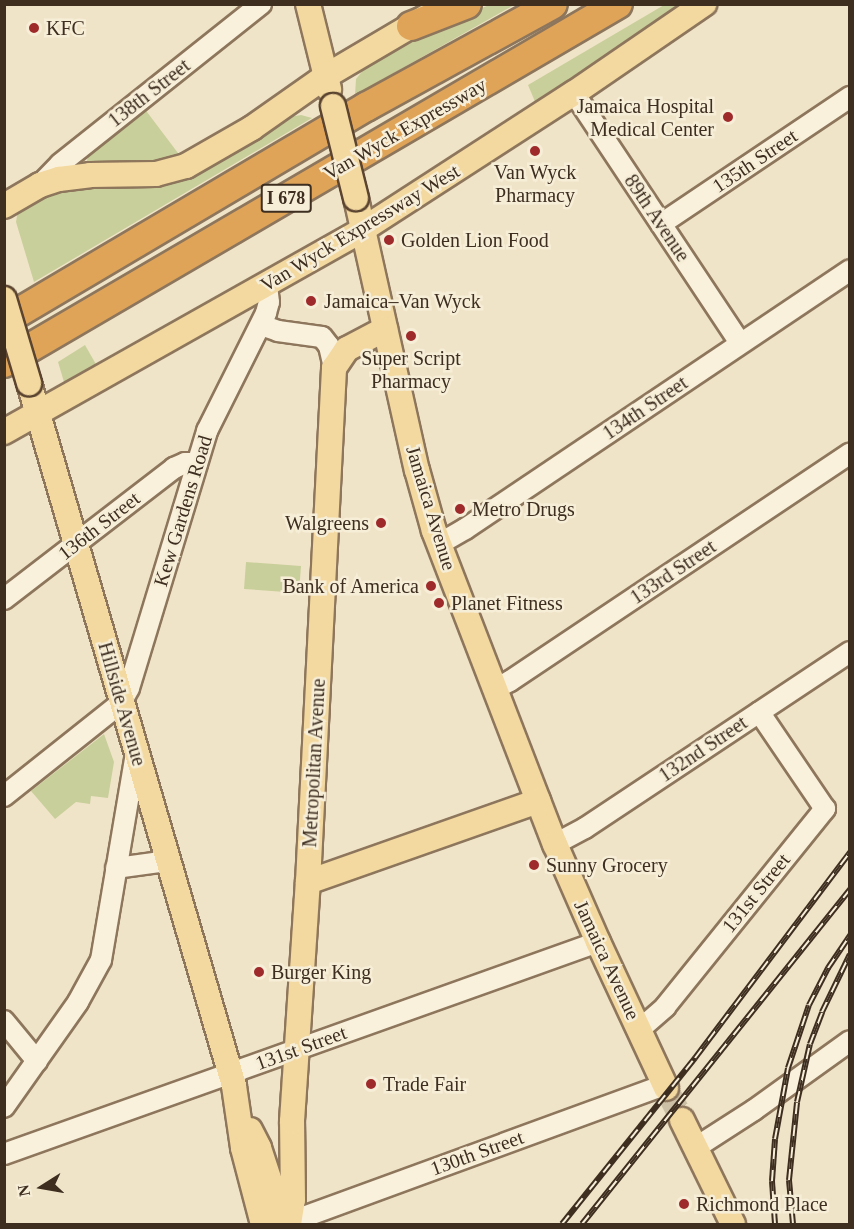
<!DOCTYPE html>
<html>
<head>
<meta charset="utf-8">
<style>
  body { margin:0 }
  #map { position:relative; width:854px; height:1229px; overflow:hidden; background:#f0e4c8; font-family:"Times New Roman",serif }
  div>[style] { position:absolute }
  .green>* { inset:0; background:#c9cf9b }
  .major-tunnel>* { height:24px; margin-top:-12px; transform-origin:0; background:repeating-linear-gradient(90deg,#ccc0a6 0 24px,transparent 0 36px) }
  .roads { filter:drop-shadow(2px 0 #8d765c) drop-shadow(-2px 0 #8d765c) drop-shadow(0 2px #8d765c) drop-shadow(0 -2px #8d765c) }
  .minor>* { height:20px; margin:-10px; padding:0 10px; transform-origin:10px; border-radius:10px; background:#faf1dc }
  .major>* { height:24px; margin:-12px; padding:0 12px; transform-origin:12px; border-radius:12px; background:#f3d9a0 }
  .highway>* { height:28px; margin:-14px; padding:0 14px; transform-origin:14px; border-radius:14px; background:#e0a458 }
  .rail>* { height:6px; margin-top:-3px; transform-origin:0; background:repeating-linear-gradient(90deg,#f7eed8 0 11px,#3d2e20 0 22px); box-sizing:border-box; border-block:2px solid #3d2e20 }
  .bridges { filter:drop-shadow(2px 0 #5b4430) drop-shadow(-2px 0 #5b4430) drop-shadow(0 2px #5b4430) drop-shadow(0 -2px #5b4430) }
  .major-bridge>* { height:24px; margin:-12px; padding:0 12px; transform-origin:12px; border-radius:12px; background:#f3d9a0 }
  .dots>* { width:16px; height:16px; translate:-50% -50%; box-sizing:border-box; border:3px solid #f7eed8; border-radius:50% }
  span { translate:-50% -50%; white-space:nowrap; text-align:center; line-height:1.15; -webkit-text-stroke:5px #f7eed8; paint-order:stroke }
  .shield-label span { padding:2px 4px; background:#f7eed8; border:2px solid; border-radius:4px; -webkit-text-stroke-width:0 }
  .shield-label { font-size:18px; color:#3d2e20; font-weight:700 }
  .poi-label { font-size:20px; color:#3d2e20 }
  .left { translate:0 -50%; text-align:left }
  .right { translate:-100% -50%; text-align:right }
  .street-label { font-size:20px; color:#3d2e20 }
  .frame { position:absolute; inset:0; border:6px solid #3d2e20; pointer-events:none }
  .north { position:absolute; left:12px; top:1157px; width:60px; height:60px; -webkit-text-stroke:4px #f7eed8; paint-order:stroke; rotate:259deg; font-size:16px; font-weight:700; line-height:24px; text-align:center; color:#3d2e20 }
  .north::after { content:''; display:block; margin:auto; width:21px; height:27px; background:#3d2e20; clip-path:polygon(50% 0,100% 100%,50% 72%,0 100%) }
</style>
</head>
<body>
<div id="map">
  <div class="green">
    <div style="clip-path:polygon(489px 5px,514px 5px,355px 95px,356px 79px,364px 69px,441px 25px)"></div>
    <div style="clip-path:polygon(664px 5px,682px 5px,536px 104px,528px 85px)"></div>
    <div style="clip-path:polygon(144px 108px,181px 157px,163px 164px,86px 164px,88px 157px,86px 154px)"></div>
    <div style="clip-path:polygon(301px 115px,312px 118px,34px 282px,16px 222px,18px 210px,53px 191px,87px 184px,163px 184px,184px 180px,289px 117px)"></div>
    <div style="clip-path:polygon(85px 345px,97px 366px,76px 379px,64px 382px,58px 362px)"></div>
    <div style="clip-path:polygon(246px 562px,301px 566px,299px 593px,244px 589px)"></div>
    <div style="clip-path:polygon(104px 734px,114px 762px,108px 798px,91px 796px,90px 804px,76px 802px,55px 819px,31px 791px)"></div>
  </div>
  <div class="major-tunnel">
    <div style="left:666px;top:1088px;width:36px;rotate:63deg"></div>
  </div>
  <div class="roads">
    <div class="minor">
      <div style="left:574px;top:93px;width:300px;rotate:56.4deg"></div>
      <div style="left:40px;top:185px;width:29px;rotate:-46deg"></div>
      <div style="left:60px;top:164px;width:257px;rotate:-38.5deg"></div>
      <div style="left:661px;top:224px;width:228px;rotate:-33.9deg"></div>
      <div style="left:261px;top:325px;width:18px;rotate:19deg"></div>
      <div style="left:278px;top:331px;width:44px;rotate:7.8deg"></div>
      <div style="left:322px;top:337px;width:11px;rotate:52deg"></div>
      <div style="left:329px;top:346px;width:23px;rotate:77deg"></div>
      <div style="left:439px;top:544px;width:30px;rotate:-30deg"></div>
      <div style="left:465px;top:529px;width:464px;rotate:-33.9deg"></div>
      <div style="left:4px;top:599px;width:215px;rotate:-37.6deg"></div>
      <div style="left:174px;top:468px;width:12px;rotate:-24deg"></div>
      <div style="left:185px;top:463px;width:12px"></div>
      <div style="left:495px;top:689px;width:17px;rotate:-28deg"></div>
      <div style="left:510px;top:681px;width:409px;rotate:-33.8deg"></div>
      <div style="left:4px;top:796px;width:149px;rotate:-38.5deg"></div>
      <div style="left:121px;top:703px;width:17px;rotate:-62deg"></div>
      <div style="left:129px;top:688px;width:269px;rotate:-73.1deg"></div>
      <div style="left:207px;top:431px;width:132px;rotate:-63.4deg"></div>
      <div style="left:266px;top:313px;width:11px;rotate:-75deg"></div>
      <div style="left:269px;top:302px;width:17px;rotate:-97deg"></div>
      <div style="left:555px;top:844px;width:34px;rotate:-28deg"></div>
      <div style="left:585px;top:828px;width:318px;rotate:-33.6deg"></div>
      <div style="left:116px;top:868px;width:52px;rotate:-7.7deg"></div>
      <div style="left:4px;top:1021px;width:52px;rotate:50.5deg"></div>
      <div style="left:639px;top:1030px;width:35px;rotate:-41deg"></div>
      <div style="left:665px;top:1007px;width:255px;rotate:-51.1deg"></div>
      <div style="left:825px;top:809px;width:117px;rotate:-124.2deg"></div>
      <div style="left:4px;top:1107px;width:128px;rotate:-54.8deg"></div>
      <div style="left:78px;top:1002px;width:48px;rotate:-61.3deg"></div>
      <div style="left:101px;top:960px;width:210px;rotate:-80.4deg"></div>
      <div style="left:695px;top:1148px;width:70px;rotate:-32.8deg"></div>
      <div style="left:754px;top:1110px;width:118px;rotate:-35.7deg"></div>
      <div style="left:4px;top:1154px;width:631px;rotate:-19.64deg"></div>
      <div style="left:290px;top:1222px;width:399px;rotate:-20.1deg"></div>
    </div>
    <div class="major">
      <div style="left:308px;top:4px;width:88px;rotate:76.1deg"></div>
      <div style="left:356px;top:198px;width:279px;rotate:77.4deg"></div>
      <div style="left:417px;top:470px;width:63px;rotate:74.4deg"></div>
      <div style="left:434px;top:531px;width:336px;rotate:68.9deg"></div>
      <div style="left:555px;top:844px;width:107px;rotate:66.3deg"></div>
      <div style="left:598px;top:942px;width:161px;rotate:65deg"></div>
      <div style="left:4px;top:206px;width:42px;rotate:-30.3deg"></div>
      <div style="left:40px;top:185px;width:20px;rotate:-18deg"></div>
      <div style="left:59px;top:179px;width:31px;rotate:-7deg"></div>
      <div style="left:90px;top:175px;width:66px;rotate:-0.9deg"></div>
      <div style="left:156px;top:174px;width:31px;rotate:-15deg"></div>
      <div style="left:186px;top:166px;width:76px;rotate:-29.9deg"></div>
      <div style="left:252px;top:128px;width:90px;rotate:-35.1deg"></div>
      <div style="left:326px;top:76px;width:118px;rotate:-30.5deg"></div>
      <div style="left:29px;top:383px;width:732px;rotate:73.74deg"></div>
      <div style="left:234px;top:1086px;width:63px;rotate:81.7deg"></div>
      <div style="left:243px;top:1148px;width:79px;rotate:75.3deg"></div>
      <div style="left:4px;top:432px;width:411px;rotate:-29.4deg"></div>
      <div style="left:362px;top:230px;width:252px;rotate:-32.9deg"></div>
      <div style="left:574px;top:93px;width:158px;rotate:-34.4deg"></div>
      <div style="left:308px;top:882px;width:244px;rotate:-19.4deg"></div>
      <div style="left:682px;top:1120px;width:116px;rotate:63.9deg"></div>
      <div style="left:250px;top:1130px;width:20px;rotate:63deg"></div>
      <div style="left:259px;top:1148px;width:80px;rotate:71.8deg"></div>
      <div style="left:289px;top:1224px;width:24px;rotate:-81deg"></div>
      <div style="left:293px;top:1200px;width:79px;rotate:-90.7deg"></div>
      <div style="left:292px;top:1121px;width:240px;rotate:-86.2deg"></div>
      <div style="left:308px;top:882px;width:515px;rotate:-87.1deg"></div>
      <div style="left:334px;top:368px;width:23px;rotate:-56deg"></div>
      <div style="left:347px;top:349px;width:43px;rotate:-27.8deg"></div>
    </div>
    <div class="highway">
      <div style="left:411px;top:26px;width:60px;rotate:-21.4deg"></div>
      <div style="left:4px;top:321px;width:421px;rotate:-30.6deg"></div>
      <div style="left:366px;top:107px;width:213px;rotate:-28.8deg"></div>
      <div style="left:4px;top:363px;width:711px;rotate:-30.31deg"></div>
    </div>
  </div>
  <div class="rail">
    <div style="left:562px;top:1224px;width:213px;rotate:-51.3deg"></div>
    <div style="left:695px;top:1058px;width:258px;rotate:-53deg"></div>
    <div style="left:582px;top:1224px;width:429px;rotate:-51.3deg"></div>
    <div style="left:775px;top:1224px;width:43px;rotate:-94deg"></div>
    <div style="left:772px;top:1181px;width:42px;rotate:-85.9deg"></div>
    <div style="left:775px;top:1139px;width:72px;rotate:-79.6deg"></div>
    <div style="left:788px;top:1068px;width:66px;rotate:-71.6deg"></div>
    <div style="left:809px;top:1005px;width:42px;rotate:-62.8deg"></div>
    <div style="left:828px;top:968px;width:40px;rotate:-56deg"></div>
    <div style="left:793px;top:1224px;width:44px;rotate:-95.2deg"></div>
    <div style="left:789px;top:1180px;width:78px;rotate:-84.1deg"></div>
    <div style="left:797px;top:1102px;width:59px;rotate:-77.4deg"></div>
    <div style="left:810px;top:1044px;width:34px;rotate:-69deg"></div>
    <div style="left:822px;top:1012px;width:64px;rotate:-64.2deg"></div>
  </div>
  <div class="bridges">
    <div class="major-bridge">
      <div style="left:333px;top:106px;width:95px;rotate:76deg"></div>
      <div style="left:4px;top:299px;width:88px;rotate:73.4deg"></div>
    </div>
  </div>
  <div class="dots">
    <div style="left:34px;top:28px;background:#9e2a2b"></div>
    <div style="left:728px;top:117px;background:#9e2a2b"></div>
    <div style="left:535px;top:151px;background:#9e2a2b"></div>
    <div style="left:389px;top:240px;background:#9e2a2b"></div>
    <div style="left:311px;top:301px;background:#9e2a2b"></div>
    <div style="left:411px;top:336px;background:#9e2a2b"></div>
    <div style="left:460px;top:509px;background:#9e2a2b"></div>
    <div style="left:381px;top:523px;background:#9e2a2b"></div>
    <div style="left:431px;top:586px;background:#9e2a2b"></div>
    <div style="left:439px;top:603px;background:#9e2a2b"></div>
    <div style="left:534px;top:865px;background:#9e2a2b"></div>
    <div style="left:259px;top:972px;background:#9e2a2b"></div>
    <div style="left:371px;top:1084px;background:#9e2a2b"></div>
    <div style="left:684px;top:1204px;background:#9e2a2b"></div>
  </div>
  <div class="shield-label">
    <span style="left:286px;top:198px">I 678</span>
  </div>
  <div class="poi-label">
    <span class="left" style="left:46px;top:28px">KFC</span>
    <span class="right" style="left:714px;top:118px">Jamaica Hospital<br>Medical Center</span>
    <span style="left:535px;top:184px">Van Wyck<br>Pharmacy</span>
    <span class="left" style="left:401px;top:240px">Golden Lion Food</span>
    <span class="left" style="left:324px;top:301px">Jamaica–Van Wyck</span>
    <span style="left:411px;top:370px">Super Script<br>Pharmacy</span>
    <span class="left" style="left:472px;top:509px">Metro Drugs</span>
    <span class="right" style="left:369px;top:523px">Walgreens</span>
    <span class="right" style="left:419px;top:586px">Bank of America</span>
    <span class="left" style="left:451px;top:603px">Planet Fitness</span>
    <span class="left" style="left:546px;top:865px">Sunny Grocery</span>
    <span class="left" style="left:271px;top:972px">Burger King</span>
    <span class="left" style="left:383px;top:1084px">Trade Fair</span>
    <span class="left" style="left:696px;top:1204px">Richmond Place</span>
  </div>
  <div class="street-label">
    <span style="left:149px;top:93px;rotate:-38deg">138th Street</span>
    <span style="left:405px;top:129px;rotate:-30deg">Van Wyck Expressway</span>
    <span style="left:755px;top:161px;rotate:-34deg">135th Street</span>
    <span style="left:657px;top:218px;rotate:56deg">89th Avenue</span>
    <span style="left:360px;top:228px;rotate:-31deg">Van Wyck Expressway West</span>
    <span style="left:645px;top:408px;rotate:-34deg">134th Street</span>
    <span style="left:431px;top:508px;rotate:73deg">Jamaica Avenue</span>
    <span style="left:183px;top:511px;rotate:-73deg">Kew Gardens Road</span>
    <span style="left:99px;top:526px;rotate:-38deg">136th Street</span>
    <span style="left:673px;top:572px;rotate:-34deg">133rd Street</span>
    <span style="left:122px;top:704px;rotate:74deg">Hillside Avenue</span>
    <span style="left:703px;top:749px;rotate:-34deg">132nd Street</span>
    <span style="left:314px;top:763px;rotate:-87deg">Metropolitan Avenue</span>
    <span style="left:756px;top:893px;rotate:-51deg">131st Street</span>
    <span style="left:607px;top:960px;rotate:65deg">Jamaica Avenue</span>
    <span style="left:301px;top:1048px;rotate:-20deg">131st Street</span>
    <span style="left:477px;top:1153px;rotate:-20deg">130th Street</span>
  </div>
  <div class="frame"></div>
  <div class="north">N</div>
</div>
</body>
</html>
